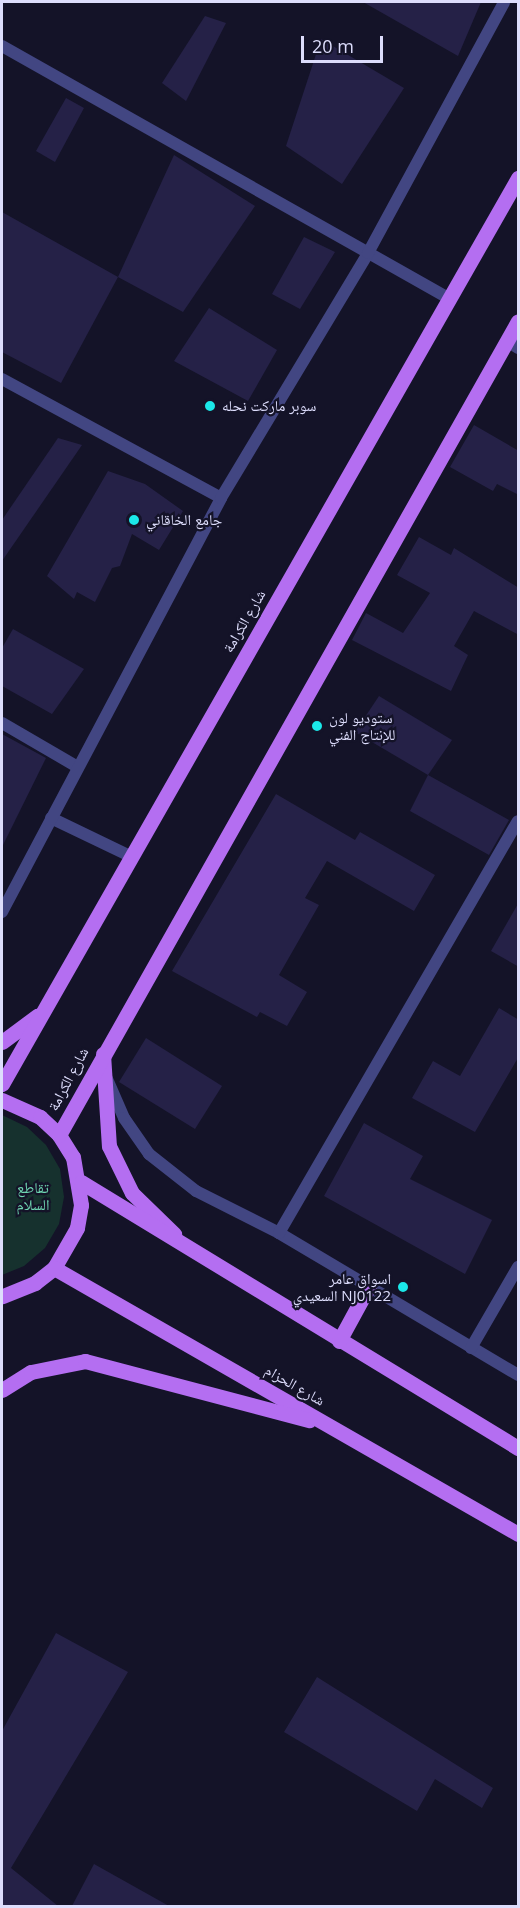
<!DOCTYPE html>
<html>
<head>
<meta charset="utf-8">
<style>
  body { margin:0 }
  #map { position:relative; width:520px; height:1908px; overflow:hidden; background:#141328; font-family:"Open Sans","Noto Naskh Arabic",sans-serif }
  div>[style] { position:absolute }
  .green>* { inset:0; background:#16312e }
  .building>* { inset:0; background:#252147 }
  .street>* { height:12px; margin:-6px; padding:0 6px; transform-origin:6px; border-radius:6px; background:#424682 }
  .primary>* { height:15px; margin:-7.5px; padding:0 7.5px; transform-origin:7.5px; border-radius:7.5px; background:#b46ef1 }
  .dots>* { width:16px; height:16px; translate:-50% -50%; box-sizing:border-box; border:3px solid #141328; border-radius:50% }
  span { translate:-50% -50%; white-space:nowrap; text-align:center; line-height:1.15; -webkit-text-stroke:4.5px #141328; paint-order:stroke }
  .poi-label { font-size:15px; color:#ddddfc }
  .left { translate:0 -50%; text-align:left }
  .right { translate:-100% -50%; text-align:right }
  .street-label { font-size:15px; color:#ddddfc }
  .park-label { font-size:15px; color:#6fd6b2 }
  .frame { position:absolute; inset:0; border:3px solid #ddddfc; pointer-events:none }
  .scale { position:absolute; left:301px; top:36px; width:82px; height:27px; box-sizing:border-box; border:3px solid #ddddfc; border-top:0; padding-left:8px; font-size:18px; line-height:21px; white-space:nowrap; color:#ddddfc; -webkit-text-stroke:4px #141328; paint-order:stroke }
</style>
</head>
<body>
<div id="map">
  <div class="green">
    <div style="clip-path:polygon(2px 1115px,27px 1127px,46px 1145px,60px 1169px,64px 1197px,59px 1224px,45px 1248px,24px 1266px,2px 1275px)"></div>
  </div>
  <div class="building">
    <div style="clip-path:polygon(363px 2px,481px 2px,458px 56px)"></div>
    <div style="clip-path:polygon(205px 16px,226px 23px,186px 101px,162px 83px)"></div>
    <div style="clip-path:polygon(321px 39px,404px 88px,342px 184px,286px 146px)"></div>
    <div style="clip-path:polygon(66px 98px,84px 108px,55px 162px,36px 151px)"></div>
    <div style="clip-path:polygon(174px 155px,255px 206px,183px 312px,118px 277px)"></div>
    <div style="clip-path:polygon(2px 212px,118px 277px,61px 383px,2px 352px)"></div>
    <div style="clip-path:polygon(304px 237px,335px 252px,300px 309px,272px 294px)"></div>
    <div style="clip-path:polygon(209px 308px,277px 350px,248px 401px,174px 361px)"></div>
    <div style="clip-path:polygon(474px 425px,519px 451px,519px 495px,497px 484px,493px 491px,450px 467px)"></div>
    <div style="clip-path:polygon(58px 438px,82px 445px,2px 561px,2px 520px)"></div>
    <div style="clip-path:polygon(108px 471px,145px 484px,183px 511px,159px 550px,132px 534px,120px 566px,112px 568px,95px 602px,77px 592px,74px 599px,47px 576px)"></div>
    <div style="clip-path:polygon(419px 537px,451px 555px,454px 548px,519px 588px,519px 635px,474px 611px,454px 646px,468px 655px,451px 691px,352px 640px,366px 613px,403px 633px,430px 593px,397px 575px)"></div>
    <div style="clip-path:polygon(13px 629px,84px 669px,52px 714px,2px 686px,2px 648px)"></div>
    <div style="clip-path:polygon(379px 696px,452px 740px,428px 775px,355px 732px)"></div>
    <div style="clip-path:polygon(2px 734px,46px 758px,2px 847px)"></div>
    <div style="clip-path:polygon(428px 775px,509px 820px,489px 855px,410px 811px)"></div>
    <div style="clip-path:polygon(276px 794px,355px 840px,360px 832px,435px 875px,414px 911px,327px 861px,305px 898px,319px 905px,279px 975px,307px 992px,287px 1026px,260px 1012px,257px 1017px,172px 971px)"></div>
    <div style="clip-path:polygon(519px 902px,519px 967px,491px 951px)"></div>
    <div style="clip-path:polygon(499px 1008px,519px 1020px,519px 1056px,475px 1132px,412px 1098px,433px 1061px,460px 1076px)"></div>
    <div style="clip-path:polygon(146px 1038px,222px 1086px,195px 1129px,119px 1082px)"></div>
    <div style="clip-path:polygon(364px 1123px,423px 1156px,410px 1179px,492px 1220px,465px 1274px,324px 1196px)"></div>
    <div style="clip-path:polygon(56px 1633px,128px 1672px,11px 1868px,58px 1906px,2px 1906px,2px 1731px)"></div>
    <div style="clip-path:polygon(317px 1677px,493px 1788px,482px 1808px,435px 1779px,417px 1811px,284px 1732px)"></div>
    <div style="clip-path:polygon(94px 1864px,169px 1906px,72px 1906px)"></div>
  </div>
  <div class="street">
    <div style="left:2px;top:46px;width:515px;rotate:29.45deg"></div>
    <div style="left:507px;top:341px;width:13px;rotate:32deg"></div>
    <div style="left:2px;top:379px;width:249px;rotate:28.5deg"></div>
    <div style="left:2px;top:723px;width:86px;rotate:30.2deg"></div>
    <div style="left:51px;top:818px;width:88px;rotate:25.7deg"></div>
    <div style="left:2px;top:912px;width:468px;rotate:-62.1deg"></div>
    <div style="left:221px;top:498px;width:286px;rotate:-59deg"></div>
    <div style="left:368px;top:253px;width:285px;rotate:-61.5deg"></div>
    <div style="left:107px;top:1079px;width:43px;rotate:66.4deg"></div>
    <div style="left:124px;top:1118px;width:44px;rotate:55.2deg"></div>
    <div style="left:149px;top:1154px;width:60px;rotate:38.2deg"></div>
    <div style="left:196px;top:1191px;width:93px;rotate:26.8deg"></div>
    <div style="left:279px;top:1233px;width:278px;rotate:30.7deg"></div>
    <div style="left:279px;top:1233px;width:476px;rotate:-59.9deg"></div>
    <div style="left:471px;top:1348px;width:94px;rotate:-59.9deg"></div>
  </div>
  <div class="primary">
    <div style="left:2px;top:1042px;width:44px;rotate:-36.6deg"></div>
    <div style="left:103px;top:1054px;width:92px;rotate:86.3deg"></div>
    <div style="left:109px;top:1146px;width:52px;rotate:63.9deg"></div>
    <div style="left:132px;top:1193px;width:59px;rotate:44.3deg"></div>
    <div style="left:2px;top:1084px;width:1043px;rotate:-60.34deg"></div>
    <div style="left:2px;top:1100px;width:42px;rotate:24.1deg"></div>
    <div style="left:40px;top:1117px;width:26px;rotate:43deg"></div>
    <div style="left:59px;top:1135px;width:26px;rotate:58deg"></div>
    <div style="left:73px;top:1157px;width:49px;rotate:80.5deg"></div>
    <div style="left:81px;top:1205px;width:23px;rotate:100deg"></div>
    <div style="left:77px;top:1228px;width:46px;rotate:119.9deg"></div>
    <div style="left:54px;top:1268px;width:24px;rotate:142deg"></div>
    <div style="left:35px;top:1283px;width:35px;rotate:158deg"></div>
    <div style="left:59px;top:1135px;width:934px;rotate:-60.58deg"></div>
    <div style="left:81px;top:1182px;width:512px;rotate:31.33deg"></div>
    <div style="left:54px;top:1268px;width:535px;rotate:29.82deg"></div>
    <div style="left:339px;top:1341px;width:63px;rotate:-61.4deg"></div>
    <div style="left:2px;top:1390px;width:34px;rotate:-32deg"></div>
    <div style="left:31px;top:1372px;width:55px;rotate:-11.5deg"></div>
    <div style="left:85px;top:1361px;width:232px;rotate:14.8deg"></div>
  </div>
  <div class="dots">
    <div style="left:210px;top:406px;background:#1be8e9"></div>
    <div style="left:134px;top:520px;background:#1be8e9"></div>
    <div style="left:317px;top:726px;background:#1be8e9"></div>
    <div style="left:403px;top:1287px;background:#1be8e9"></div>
  </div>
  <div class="poi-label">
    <span class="left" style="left:222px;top:406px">سوبر ماركت نحله</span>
    <span class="left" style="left:146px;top:520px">جامع الخاقاني</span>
    <span class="left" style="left:329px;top:726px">ستوديو لون<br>للإنتاج الفني</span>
    <span class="right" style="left:391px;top:1287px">اسواق عامر<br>السعيدي NJ0122</span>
  </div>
  <div class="street-label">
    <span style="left:244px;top:621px;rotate:-60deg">شارع الكرامة</span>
    <span style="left:68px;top:1079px;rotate:-62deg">شارع الكرامة</span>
    <span style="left:295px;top:1385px;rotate:30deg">شارع الحزام</span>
  </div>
  <div class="park-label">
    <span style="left:33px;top:1196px">تقاطع<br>السلام</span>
  </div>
  <div class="frame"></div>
  <div class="scale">20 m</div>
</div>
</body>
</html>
